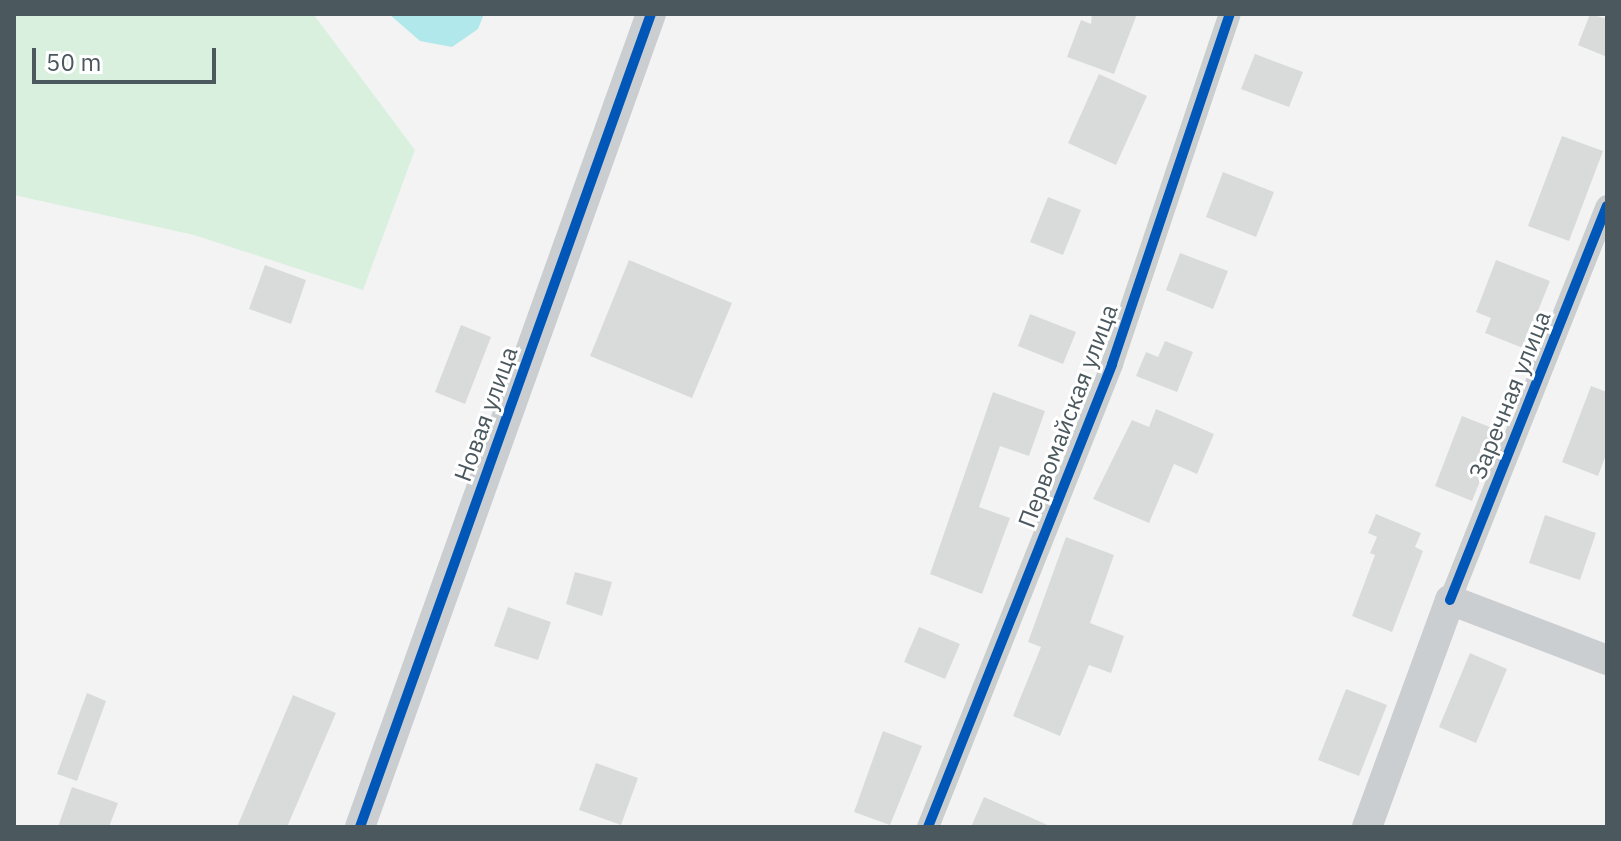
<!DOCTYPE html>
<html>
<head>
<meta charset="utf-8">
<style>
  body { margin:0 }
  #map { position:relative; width:1621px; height:841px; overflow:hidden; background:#f3f3f3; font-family:"IBM Plex Sans",sans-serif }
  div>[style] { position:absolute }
  .green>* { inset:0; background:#daf0df }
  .water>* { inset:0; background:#b1e8eb }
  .building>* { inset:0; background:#d9dbdb }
  .street>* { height:22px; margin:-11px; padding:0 11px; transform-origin:11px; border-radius:11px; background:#cbcece }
  .secondary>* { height:30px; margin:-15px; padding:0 15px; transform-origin:15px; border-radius:15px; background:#cbced0 }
  .cycleway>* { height:10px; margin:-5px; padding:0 5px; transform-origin:5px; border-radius:5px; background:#0057b8 }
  span { translate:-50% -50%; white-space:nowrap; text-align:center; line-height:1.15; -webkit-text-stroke:6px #fff; paint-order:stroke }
  .street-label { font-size:24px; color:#4b585e }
  .frame { position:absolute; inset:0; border:16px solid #4b585e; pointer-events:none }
  .scale { position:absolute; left:32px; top:48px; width:184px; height:36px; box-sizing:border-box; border:4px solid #4b585e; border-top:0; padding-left:10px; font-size:24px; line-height:28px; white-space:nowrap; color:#4b585e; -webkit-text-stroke:6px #fff; paint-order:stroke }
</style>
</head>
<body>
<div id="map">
  <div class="green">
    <div style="clip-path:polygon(14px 14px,314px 15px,415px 150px,363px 290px,194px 235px,14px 195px)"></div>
  </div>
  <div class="water">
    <div style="clip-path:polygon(389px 14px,484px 14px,478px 29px,452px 47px,420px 41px)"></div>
  </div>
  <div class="building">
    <div style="clip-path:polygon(1092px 14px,1137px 14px,1114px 74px,1067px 57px,1081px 20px,1091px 24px)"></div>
    <div style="clip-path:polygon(1590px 14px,1607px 19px,1607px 57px,1578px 45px)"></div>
    <div style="clip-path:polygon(1255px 54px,1303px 72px,1289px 107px,1241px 89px)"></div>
    <div style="clip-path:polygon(1099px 74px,1147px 96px,1116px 165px,1068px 143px)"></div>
    <div style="clip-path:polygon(1562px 136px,1603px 151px,1569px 241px,1528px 226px)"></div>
    <div style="clip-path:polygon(1223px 172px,1274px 192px,1256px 237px,1206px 217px)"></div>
    <div style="clip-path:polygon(1048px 197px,1081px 210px,1063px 255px,1030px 242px)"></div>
    <div style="clip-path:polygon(1180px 253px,1228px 271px,1213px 309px,1166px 290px)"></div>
    <div style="clip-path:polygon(629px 260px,732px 303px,692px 398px,590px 356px)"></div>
    <div style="clip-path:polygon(1496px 260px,1550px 281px,1523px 348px,1485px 333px,1491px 318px,1476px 312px)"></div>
    <div style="clip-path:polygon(265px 265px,306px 280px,291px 324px,249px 309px)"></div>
    <div style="clip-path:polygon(1030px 314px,1076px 332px,1063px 364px,1018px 346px)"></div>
    <div style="clip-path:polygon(461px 325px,491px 337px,465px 404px,435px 392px)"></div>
    <div style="clip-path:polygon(1165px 341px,1193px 352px,1177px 392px,1136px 376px,1146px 352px,1158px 357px)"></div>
    <div style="clip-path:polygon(1591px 386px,1607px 392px,1607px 452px,1598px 476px,1562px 462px)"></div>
    <div style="clip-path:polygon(993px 392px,1045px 411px,1029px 456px,1000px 446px,979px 507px,1010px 518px,982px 594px,930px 574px)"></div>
    <div style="clip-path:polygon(1156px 409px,1214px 434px,1197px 474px,1174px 464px,1149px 523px,1093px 499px,1132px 420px,1149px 427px)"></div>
    <div style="clip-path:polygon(1462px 416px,1500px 431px,1472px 501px,1435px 486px)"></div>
    <div style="clip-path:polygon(1376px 514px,1421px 533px,1415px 547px,1423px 551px,1392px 632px,1352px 616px,1375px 555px,1370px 553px,1377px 537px,1368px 533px)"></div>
    <div style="clip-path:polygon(1545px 515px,1596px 533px,1580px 580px,1529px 563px)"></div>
    <div style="clip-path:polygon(1066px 537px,1114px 555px,1090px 623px,1124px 636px,1111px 673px,1089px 665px,1060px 736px,1013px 716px,1041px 647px,1028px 642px)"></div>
    <div style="clip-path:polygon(575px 572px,612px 582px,602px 616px,566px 604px)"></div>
    <div style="clip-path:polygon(508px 607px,551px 622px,538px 660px,494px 646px)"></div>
    <div style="clip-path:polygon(919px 627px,960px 644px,945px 679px,904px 662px)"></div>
    <div style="clip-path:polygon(1470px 653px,1507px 669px,1476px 743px,1439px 727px)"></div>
    <div style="clip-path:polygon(1346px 689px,1387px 705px,1359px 776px,1318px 760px)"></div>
    <div style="clip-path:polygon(87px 693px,106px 701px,77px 781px,57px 774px)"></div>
    <div style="clip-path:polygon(293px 695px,336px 713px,287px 827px,237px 827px)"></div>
    <div style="clip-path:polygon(883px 731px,922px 746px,890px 825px,854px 812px)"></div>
    <div style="clip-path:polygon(596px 763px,638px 778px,621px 825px,579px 810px)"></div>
    <div style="clip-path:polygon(72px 787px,118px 803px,109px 827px,58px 827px)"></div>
    <div style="clip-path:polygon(984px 797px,1052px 827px,971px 827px)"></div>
  </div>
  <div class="street">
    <div style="left:1450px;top:600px;width:424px;rotate:-68.3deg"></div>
    <div style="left:928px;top:827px;width:498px;rotate:-68.3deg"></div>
    <div style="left:1112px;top:364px;width:369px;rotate:-71.4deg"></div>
  </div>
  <div class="secondary">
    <div style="left:360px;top:827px;width:864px;rotate:-70.31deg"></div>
    <div style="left:1367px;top:827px;width:242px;rotate:-69.9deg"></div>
    <div style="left:1450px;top:600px;width:168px;rotate:20.9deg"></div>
  </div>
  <div class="cycleway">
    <div style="left:1450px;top:600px;width:424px;rotate:-68.3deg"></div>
    <div style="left:360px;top:827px;width:864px;rotate:-70.31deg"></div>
    <div style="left:928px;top:827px;width:498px;rotate:-68.3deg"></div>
    <div style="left:1112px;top:364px;width:369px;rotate:-71.4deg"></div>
  </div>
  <div class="street-label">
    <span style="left:1510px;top:395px;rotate:-68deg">Заречная улица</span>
    <span style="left:486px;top:414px;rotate:-70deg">Новая улица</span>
    <span style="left:1068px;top:416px;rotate:-69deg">Первомайская улица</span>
  </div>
  <div class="frame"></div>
  <div class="scale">50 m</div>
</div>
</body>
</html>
